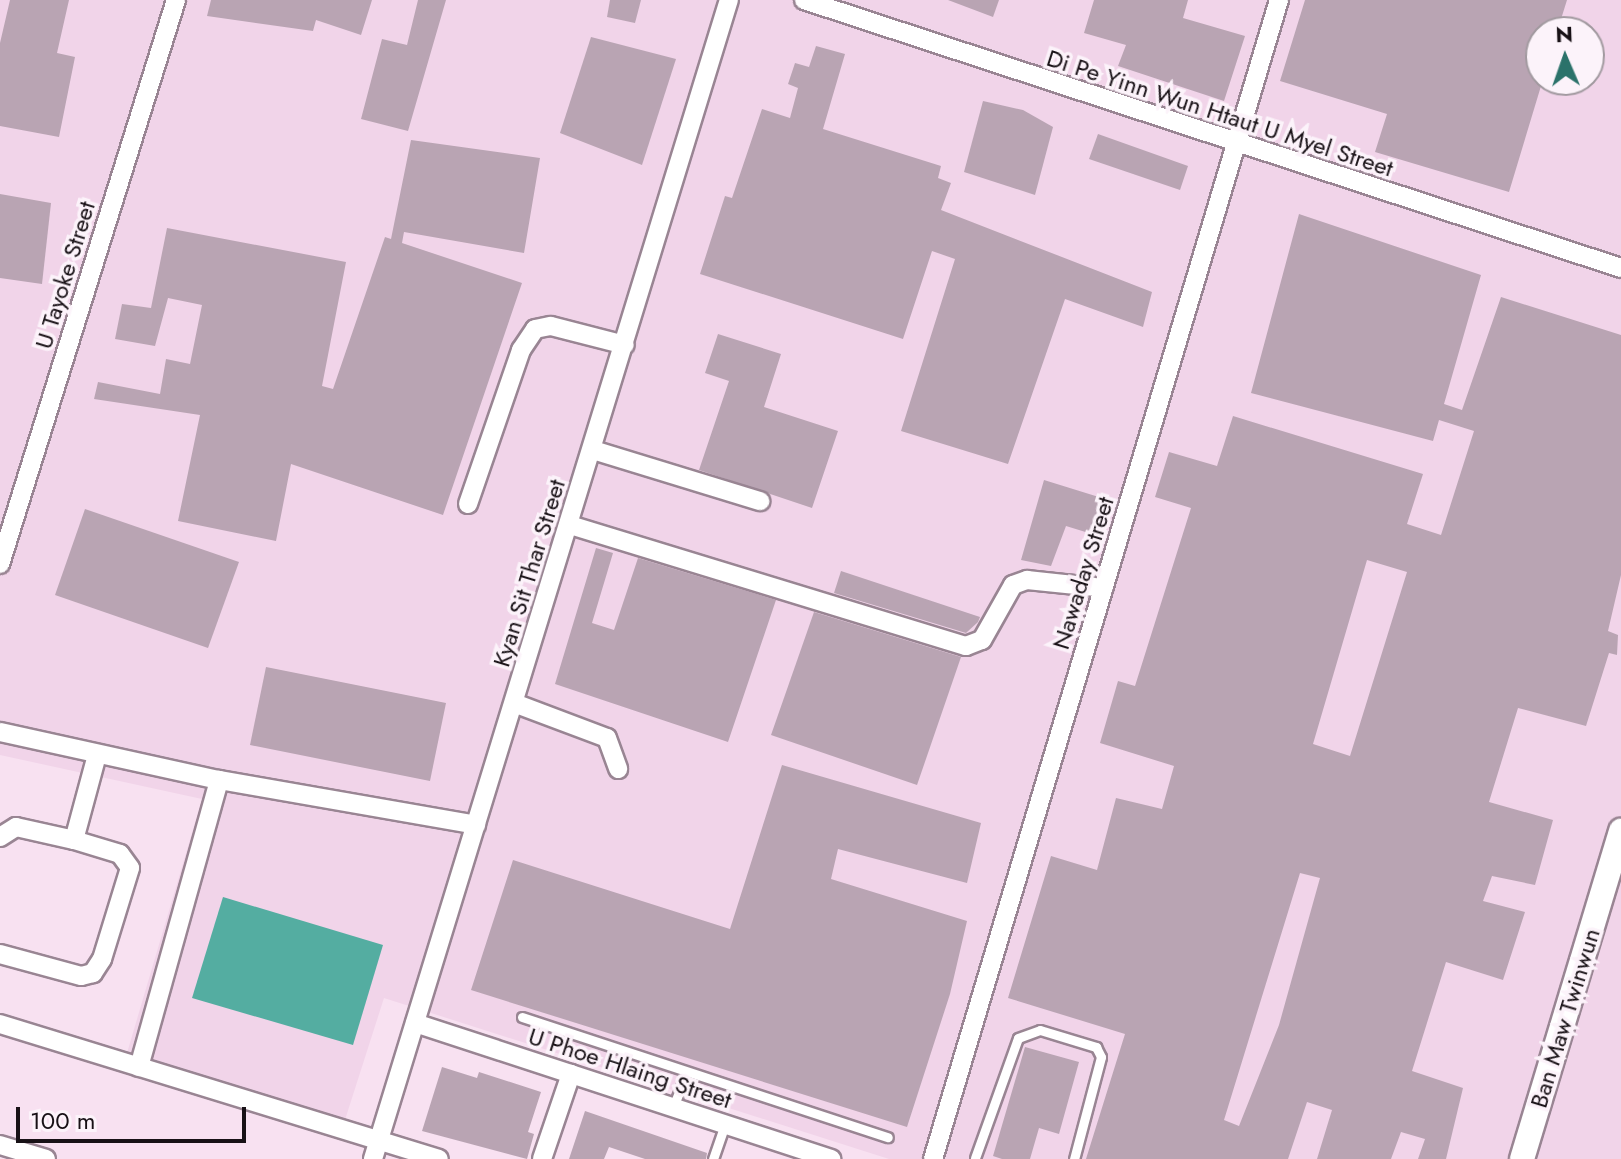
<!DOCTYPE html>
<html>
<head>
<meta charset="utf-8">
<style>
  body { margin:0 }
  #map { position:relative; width:1621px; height:1159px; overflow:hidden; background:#f8e1f1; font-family:Jost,sans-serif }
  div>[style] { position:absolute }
  .built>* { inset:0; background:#f1d4e9 }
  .water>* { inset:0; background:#54ada1 }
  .building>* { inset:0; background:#b9a4b3 }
  .roads { filter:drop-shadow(2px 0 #998593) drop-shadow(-2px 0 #998593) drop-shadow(0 2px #998593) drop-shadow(0 -2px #998593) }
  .lane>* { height:9px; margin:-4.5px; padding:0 4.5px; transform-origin:4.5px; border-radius:4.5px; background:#fff }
  .street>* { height:18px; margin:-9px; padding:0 9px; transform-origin:9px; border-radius:9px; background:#fff }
  .secondary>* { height:24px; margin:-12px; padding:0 12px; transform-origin:12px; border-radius:12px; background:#fff }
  span { translate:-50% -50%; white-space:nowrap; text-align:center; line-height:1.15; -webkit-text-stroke:7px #fcf3fa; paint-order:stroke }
  .street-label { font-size:24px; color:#181116 }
  .north { position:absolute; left:1525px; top:16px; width:80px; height:80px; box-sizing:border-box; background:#fcf3fa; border:2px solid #a1999f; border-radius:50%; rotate:358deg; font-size:22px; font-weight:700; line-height:32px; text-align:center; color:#181116 }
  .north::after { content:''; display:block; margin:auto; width:28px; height:36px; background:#2b726a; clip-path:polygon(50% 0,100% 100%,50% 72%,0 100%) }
  .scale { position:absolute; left:16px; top:1107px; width:230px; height:36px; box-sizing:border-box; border:4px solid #181116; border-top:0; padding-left:10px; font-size:24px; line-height:28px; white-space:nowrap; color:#181116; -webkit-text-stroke:6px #fcf3fa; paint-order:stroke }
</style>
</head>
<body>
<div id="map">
  <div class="built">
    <div style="clip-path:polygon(evenodd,0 0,1621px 0,1621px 1159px,889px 1159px,384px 998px,344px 1123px,127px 1053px,202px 799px,0 755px,0 0,1541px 32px,1589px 32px,1589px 80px,1541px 80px,1541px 32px)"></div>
  </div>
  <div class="water">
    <div style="clip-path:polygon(223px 897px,383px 945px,353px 1045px,192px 998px)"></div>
  </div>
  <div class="building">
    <div style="clip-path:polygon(10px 0,69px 0,57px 53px,75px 57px,59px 137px,0 126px,0 43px)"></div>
    <div style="clip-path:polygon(211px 0,372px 0,361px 35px,316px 20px,313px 31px,207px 16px)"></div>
    <div style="clip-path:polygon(418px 0,446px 0,408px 131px,361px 119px,382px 39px,407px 45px)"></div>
    <div style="clip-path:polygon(610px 0,641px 0,635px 23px,607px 17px)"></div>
    <div style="clip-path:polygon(948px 0,999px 0,993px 17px)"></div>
    <div style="clip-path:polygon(1094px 0,1188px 0,1183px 18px,1245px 36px,1224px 101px,1118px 66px,1126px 45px,1084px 33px)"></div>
    <div style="clip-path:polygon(1305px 0,1567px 0,1557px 32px,1541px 32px,1541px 86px,1509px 192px,1375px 152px,1387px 114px,1280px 81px)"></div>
    <div style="clip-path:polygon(591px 37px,676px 59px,642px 165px,560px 133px)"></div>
    <div style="clip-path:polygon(816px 46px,845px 54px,823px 129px,941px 166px,938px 178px,951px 183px,941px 210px,1152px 292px,1143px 327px,1065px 299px,1008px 464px,901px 431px,955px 259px,932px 251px,903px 339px,700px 274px,725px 196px,732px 198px,762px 109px,790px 118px,798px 88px,788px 84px,795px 63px,809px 67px)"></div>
    <div style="clip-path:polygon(983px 101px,1023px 110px,1053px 127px,1035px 195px,964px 172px)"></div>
    <div style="clip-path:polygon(1098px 134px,1188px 166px,1180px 190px,1089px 159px)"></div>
    <div style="clip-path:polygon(411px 140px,540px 158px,524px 253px,404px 232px,402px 243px,522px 283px,443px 515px,291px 464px,276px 541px,178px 521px,200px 415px,94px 399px,98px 382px,160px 394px,166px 359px,190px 364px,202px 305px,168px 298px,155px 346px,115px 339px,122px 304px,151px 308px,167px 228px,346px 262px,322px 386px,333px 389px,385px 237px,391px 239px)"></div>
    <div style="clip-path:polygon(0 194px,51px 203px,42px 284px,0 278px)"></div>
    <div style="clip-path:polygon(evenodd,1299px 214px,1481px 275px,1444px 404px,1462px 410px,1501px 297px,1621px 335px,1621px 575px,1608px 631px,1618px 635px,1617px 655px,1609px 653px,1586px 726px,1518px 708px,1489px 802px,1553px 820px,1535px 885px,1492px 876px,1483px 901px,1525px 912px,1503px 980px,1446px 962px,1412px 1071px,1463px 1088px,1446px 1159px,1418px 1159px,1425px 1139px,1401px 1132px,1391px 1159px,1317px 1159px,1332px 1110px,1307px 1102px,1288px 1159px,1086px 1159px,1125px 1034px,1008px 998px,1051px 856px,1097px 870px,1116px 798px,1162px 809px,1174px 766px,1100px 743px,1118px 681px,1135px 686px,1191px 508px,1155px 497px,1169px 452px,1217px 466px,1233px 416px,1423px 474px,1407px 524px,1441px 535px,1474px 431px,1439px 420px,1433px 441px,1251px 393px,1299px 214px,1367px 560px,1407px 572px,1350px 756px,1313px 744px,1367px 560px,1299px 214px,1300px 873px,1320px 878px,1279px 1025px,1239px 1126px,1224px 1120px,1300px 873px)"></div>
    <div style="clip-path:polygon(718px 334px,781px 354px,764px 407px,838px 431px,812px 508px,699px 470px,729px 381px,705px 373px)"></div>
    <div style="clip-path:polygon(1044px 480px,1102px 498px,1092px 534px,1066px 526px,1051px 566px,1021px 560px)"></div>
    <div style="clip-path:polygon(85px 509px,239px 562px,208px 648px,55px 595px)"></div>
    <div style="clip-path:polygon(596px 548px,613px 553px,592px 623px,614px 630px,638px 558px,776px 600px,728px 742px,555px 684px)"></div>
    <div style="clip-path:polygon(841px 571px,980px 617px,978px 622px,966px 633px,834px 593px)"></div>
    <div style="clip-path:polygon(814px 612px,961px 657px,917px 785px,771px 735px)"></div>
    <div style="clip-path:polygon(266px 667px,446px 703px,430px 781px,250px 745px)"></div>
    <div style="clip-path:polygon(782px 765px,981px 823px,967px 883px,838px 849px,831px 879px,967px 921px,950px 994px,907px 1127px,471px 990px,513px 860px,730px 929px)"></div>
    <div style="clip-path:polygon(1025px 1047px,1079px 1062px,1059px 1134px,1039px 1128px,1030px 1159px,1002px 1159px,993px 1156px)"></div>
    <div style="clip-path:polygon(442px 1067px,477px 1078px,479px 1072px,541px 1092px,528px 1132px,534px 1134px,527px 1159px,422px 1131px)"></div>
    <div style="clip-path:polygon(585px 1111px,707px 1153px,706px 1159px,645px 1159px,609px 1147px,604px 1159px,569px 1159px)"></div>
  </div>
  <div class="roads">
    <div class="lane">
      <div style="left:522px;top:1017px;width:385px;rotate:18.2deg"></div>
      <div style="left:673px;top:1107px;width:37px;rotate:-68deg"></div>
      <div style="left:975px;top:1158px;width:127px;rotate:-70.3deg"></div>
      <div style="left:1018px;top:1038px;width:23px;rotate:-20deg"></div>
      <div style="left:1040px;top:1030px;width:59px;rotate:16.9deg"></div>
      <div style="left:1096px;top:1047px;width:11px;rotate:63deg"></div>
      <div style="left:1101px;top:1057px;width:106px;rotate:104.8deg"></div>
      <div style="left:713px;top:1159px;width:37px;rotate:-71deg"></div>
    </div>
    <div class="street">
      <div style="left:804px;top:0;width:860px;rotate:18.16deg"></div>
      <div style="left:593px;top:450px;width:175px;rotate:17deg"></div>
      <div style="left:468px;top:504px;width:163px;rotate:-71deg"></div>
      <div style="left:521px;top:350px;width:25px;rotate:-56deg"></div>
      <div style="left:535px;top:329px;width:16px;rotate:-11deg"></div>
      <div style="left:551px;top:326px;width:76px;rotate:14.4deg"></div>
      <div style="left:570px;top:525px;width:414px;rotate:17deg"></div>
      <div style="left:966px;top:646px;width:17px;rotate:-21deg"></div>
      <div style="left:982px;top:640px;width:63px;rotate:-60.6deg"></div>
      <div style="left:1013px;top:585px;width:15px;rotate:-20deg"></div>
      <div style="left:1027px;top:580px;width:77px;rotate:5.9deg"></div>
      <div style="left:0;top:564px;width:591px;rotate:-72.67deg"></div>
      <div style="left:514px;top:703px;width:99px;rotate:20.6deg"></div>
      <div style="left:607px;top:738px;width:33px;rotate:70deg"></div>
      <div style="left:0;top:732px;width:224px;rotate:12.4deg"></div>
      <div style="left:219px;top:780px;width:261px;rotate:9.9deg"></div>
      <div style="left:0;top:837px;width:19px;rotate:-32deg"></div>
      <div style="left:16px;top:827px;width:59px;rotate:12.6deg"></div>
      <div style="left:74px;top:840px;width:48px;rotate:16.9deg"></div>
      <div style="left:120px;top:854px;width:17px;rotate:54deg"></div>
      <div style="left:130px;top:868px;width:95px;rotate:107.1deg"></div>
      <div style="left:102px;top:959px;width:17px;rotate:123deg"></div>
      <div style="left:93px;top:973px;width:12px;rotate:166deg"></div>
      <div style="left:81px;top:976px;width:84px;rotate:-164.8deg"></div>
      <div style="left:74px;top:840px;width:88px;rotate:-74.9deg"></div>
      <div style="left:415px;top:1023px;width:438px;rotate:18.1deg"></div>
      <div style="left:0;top:1024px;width:459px;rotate:17.1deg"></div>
      <div style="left:139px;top:1067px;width:298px;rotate:-74.4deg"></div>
      <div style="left:0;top:1145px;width:48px;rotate:16.9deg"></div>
      <div style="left:373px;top:1159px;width:1212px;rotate:-72.93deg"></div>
      <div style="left:542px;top:1159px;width:90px;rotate:-71.2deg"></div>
      <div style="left:933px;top:1159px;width:1210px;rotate:-73.38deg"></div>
    </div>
    <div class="secondary">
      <div style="left:1522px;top:1159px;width:343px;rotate:-73.2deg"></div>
    </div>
  </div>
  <div class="street-label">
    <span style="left:1220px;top:113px;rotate:18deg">Di Pe Yinn Wun Htaut U Myel Street</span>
    <span style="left:65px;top:275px;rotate:-73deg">U Tayoke Street</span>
    <span style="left:529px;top:573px;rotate:-73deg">Kyan Sit Thar Street</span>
    <span style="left:1083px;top:573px;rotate:-73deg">Nawaday Street</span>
    <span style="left:1565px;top:1018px;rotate:-73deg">Ban Maw Twinwun</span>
    <span style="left:630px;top:1068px;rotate:18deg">U Phoe Hlaing Street</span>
  </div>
  <div class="north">N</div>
  <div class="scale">100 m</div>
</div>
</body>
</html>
